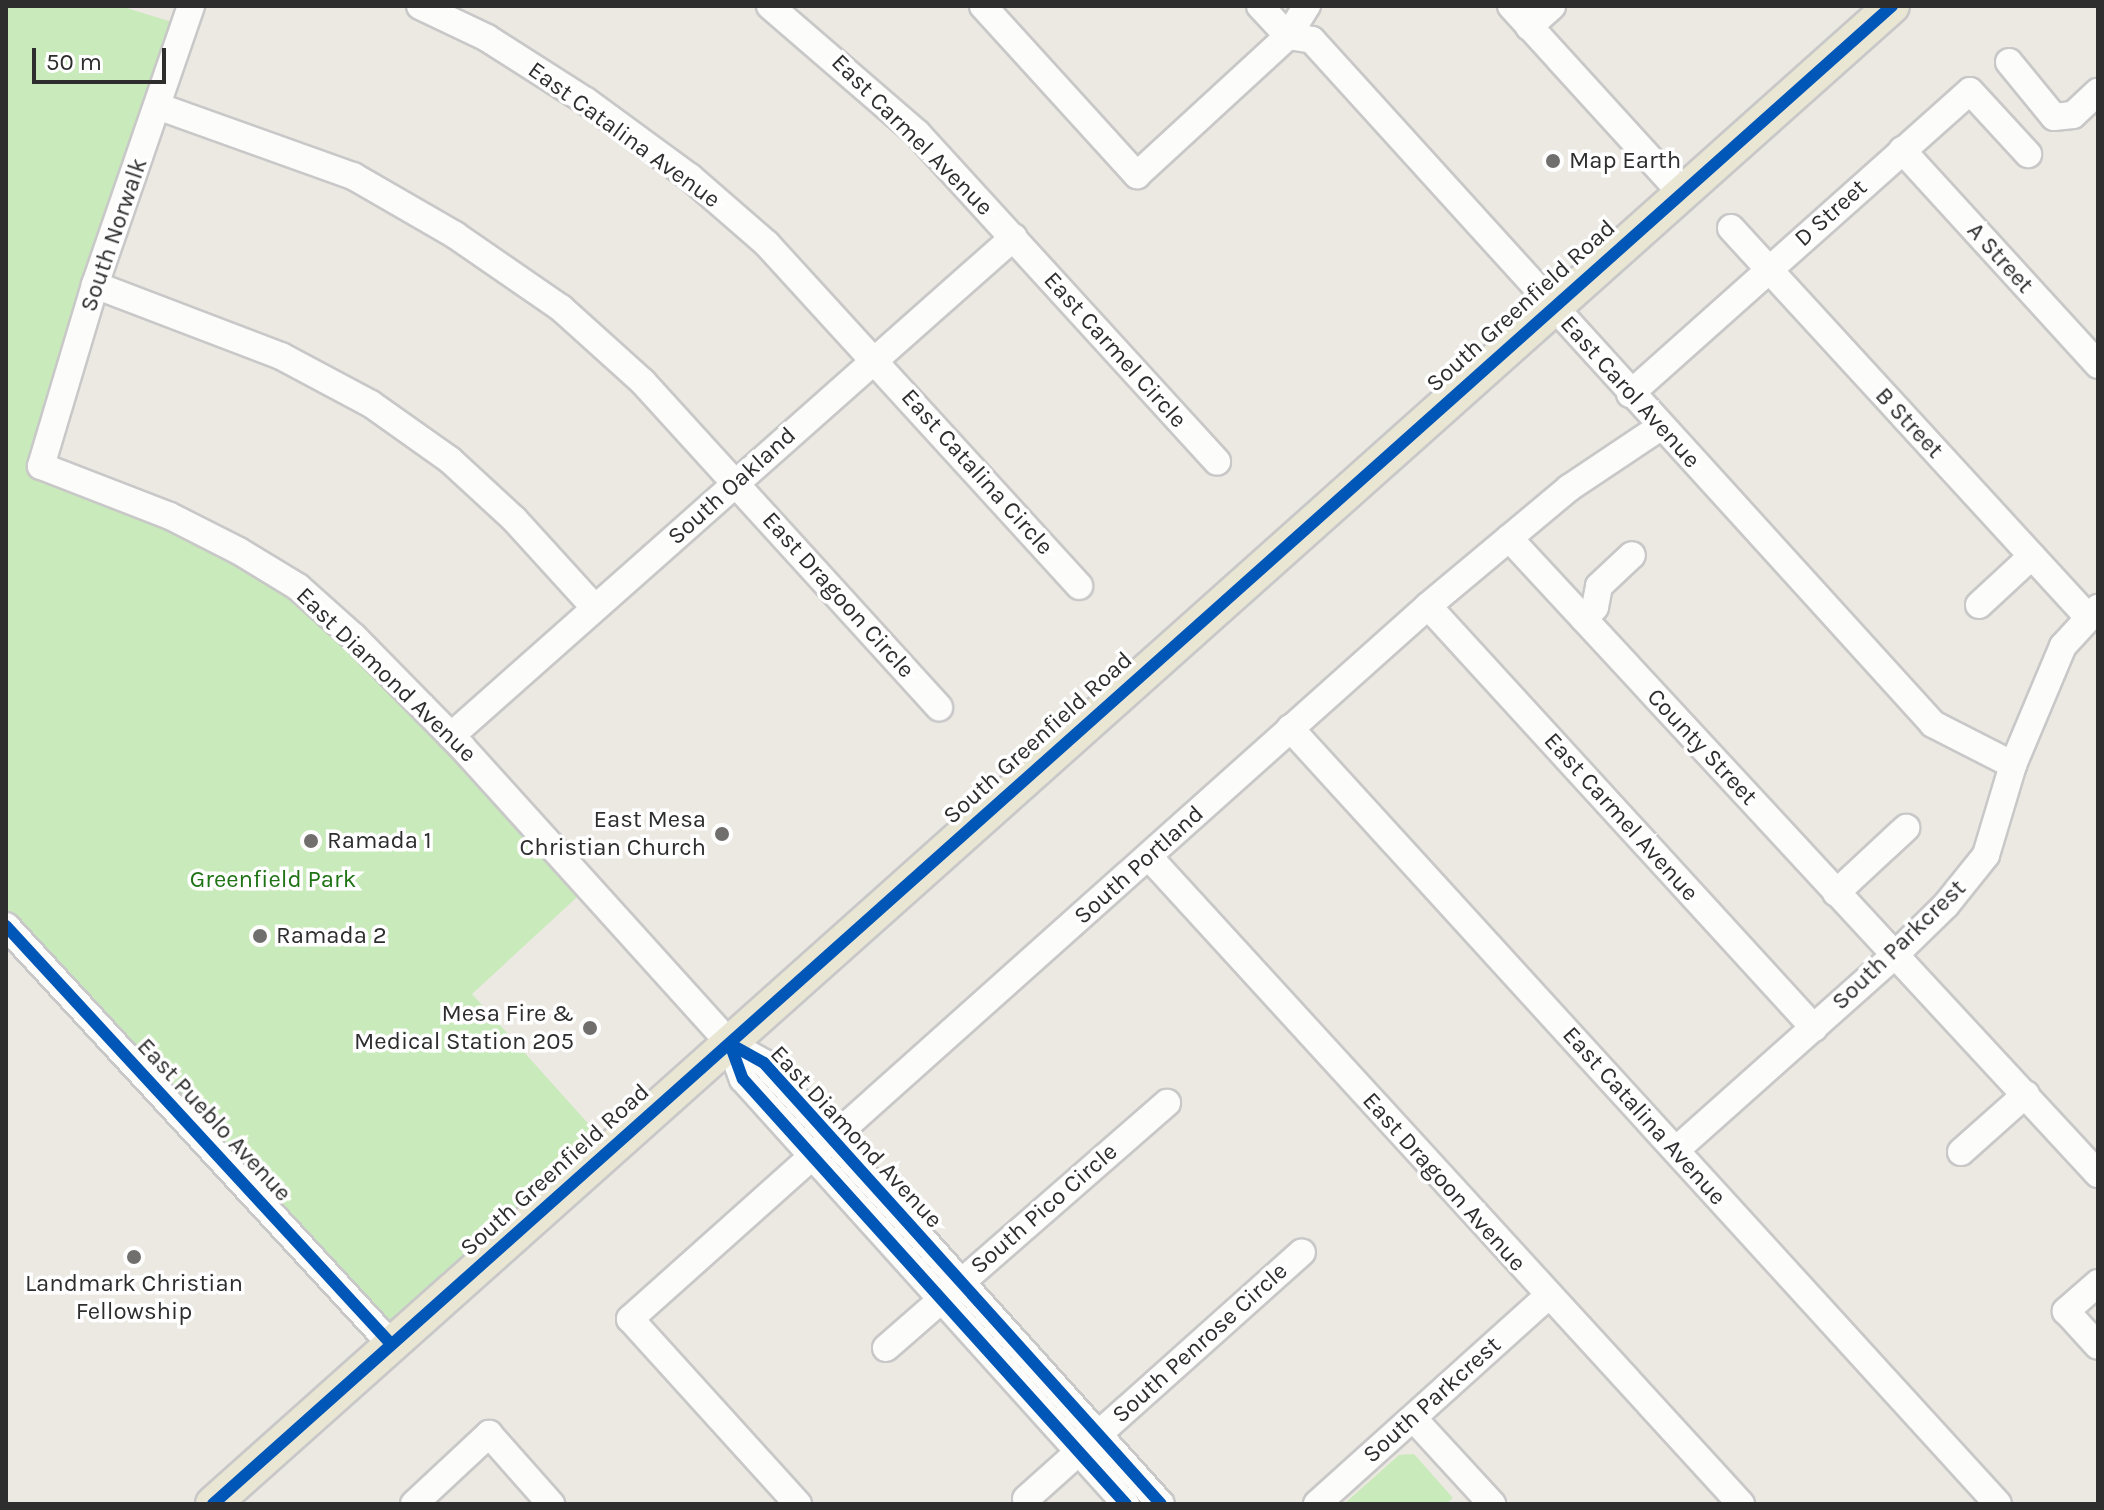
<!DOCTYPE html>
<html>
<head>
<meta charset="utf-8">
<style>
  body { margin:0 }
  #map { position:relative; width:2104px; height:1510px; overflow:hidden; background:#ece9e3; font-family:Karla,sans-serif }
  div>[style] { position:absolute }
  .green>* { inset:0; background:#c9eaba }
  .roads { filter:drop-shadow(2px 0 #c9c8c8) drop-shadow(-2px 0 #c9c8c8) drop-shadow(0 2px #c9c8c8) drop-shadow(0 -2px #c9c8c8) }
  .minor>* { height:26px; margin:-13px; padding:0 13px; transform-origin:13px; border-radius:13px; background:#fcfcfb }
  .major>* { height:34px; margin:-17px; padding:0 17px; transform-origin:17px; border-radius:17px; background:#e9e6d4 }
  .cycleway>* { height:12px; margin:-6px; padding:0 6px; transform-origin:6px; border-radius:6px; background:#0057b8 }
  .dots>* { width:22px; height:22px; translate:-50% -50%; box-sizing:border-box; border:4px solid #fff; border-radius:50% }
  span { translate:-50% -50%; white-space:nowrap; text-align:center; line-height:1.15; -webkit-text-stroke:7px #fff; paint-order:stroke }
  .street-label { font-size:24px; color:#2e2e2e }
  .poi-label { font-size:24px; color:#2e2e2e }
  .left { translate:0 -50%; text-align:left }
  .right { translate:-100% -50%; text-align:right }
  .park-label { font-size:24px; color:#1f7315 }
  .frame { position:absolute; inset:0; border:8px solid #2e2e2e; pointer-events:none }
  .scale { position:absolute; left:32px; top:48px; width:134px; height:36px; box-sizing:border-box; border:4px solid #2e2e2e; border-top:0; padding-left:10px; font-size:24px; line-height:28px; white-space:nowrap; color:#2e2e2e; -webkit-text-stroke:6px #fff; paint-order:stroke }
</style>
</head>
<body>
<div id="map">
  <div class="green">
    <div style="clip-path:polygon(6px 6px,120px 6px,185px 26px,41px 466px,298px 587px,588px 887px,472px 994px,611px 1149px,391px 1344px,6px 925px)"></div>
    <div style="clip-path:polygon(1414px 1454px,1453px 1498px,1446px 1504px,1344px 1504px,1399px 1455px)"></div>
  </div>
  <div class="roads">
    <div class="minor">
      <div style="left:191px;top:6px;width:295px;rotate:109deg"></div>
      <div style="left:95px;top:285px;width:189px;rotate:106.6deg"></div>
      <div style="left:41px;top:466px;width:138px;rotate:21.2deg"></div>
      <div style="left:170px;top:516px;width:77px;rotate:26.9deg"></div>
      <div style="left:239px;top:551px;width:69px;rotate:31.4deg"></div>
      <div style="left:298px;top:587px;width:75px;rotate:41.8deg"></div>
      <div style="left:354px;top:637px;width:154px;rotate:45.5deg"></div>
      <div style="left:462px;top:747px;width:400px;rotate:47.9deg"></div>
      <div style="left:730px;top:1044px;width:39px;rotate:29deg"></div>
      <div style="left:764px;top:1063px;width:593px;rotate:48.01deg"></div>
      <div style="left:420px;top:6px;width:74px;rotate:25.5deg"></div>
      <div style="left:487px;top:38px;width:117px;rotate:32.5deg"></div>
      <div style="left:586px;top:101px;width:129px;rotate:36.2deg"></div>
      <div style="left:690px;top:177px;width:102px;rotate:41deg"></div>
      <div style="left:767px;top:244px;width:463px;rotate:47.6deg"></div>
      <div style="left:770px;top:6px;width:194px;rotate:40.8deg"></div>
      <div style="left:917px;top:133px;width:445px;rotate:47.6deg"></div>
      <div style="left:983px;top:6px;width:229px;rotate:47.7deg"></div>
      <div style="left:1137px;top:175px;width:205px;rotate:-42.6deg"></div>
      <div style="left:1288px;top:36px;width:36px;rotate:-58deg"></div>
      <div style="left:1260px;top:6px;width:41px;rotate:47deg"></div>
      <div style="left:1288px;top:36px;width:24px;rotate:9deg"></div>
      <div style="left:1312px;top:40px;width:924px;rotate:47.76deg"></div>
      <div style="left:1933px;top:724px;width:90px;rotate:27.1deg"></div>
      <div style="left:1511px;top:6px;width:254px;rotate:47.7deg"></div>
      <div style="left:1529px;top:27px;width:31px;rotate:-42deg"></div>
      <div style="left:2009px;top:62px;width:71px;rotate:50.7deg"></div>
      <div style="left:2054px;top:117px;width:19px;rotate:-6deg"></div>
      <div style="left:2073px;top:115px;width:34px;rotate:-43deg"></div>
      <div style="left:160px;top:107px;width:205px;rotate:19.7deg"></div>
      <div style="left:353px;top:176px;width:118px;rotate:30deg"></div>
      <div style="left:455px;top:235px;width:129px;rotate:34.6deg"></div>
      <div style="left:561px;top:308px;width:110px;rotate:42.1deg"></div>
      <div style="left:643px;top:382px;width:440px;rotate:47.7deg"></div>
      <div style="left:1902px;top:150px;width:291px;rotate:47.6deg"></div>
      <div style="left:1731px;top:228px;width:528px;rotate:47.46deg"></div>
      <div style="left:95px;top:285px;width:199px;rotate:20.9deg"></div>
      <div style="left:281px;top:356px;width:102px;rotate:28.1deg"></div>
      <div style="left:371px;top:404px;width:97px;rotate:35.3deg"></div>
      <div style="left:450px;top:460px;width:87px;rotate:42.7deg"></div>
      <div style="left:514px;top:519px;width:120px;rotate:47.7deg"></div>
      <div style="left:1630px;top:394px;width:455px;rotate:-41.7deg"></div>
      <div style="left:1970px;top:91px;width:86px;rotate:47.4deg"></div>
      <div style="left:1509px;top:538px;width:867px;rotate:47.2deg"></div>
      <div style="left:1979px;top:605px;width:72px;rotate:-42.8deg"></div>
      <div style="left:1428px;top:606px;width:572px;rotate:47.55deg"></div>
      <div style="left:1584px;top:619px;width:16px;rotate:-47deg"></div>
      <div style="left:1595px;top:607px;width:21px;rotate:-79deg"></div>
      <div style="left:1599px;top:586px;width:45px;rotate:-43.2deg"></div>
      <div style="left:1290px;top:728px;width:1050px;rotate:47.62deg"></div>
      <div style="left:451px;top:736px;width:752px;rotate:-41.55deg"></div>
      <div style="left:1149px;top:857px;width:877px;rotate:47.54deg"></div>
      <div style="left:1836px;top:893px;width:96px;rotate:-42.9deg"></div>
      <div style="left:6px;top:926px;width:568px;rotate:47.35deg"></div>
      <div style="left:730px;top:1044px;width:37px;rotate:70deg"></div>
      <div style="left:743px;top:1079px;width:572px;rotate:47.98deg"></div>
      <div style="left:1676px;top:1150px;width:297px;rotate:-41.7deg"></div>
      <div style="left:1898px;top:952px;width:67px;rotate:-44.4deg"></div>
      <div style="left:1946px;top:905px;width:64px;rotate:-51.3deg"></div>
      <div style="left:1986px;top:855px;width:94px;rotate:-73.3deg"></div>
      <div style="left:2013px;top:765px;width:129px;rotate:-67.2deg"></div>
      <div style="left:2063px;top:646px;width:52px;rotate:-47.4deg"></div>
      <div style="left:1961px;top:1152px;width:87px;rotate:-41.7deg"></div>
      <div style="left:2098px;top:1283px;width:43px;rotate:138.8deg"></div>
      <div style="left:2066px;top:1311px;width:47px;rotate:47.6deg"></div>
      <div style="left:886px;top:1348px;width:373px;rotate:-41.1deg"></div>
      <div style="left:1413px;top:1418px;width:117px;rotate:47.4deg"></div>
      <div style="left:1026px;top:1499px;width:370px;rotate:-41.8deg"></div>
      <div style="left:414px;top:1504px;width:103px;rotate:-43deg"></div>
      <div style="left:489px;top:1434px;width:94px;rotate:48.5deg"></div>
      <div style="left:798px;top:1504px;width:250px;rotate:-132.2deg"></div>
      <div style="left:630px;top:1319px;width:1070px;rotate:-41.78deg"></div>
      <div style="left:1428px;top:606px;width:184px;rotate:-39.9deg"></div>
      <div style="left:1569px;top:488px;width:110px;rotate:-33.8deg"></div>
      <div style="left:1317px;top:1504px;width:311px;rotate:-42deg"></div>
    </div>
    <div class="major">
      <div style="left:213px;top:1504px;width:2250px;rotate:-41.74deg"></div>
    </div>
  </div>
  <div class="cycleway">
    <div style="left:6px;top:926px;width:568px;rotate:47.35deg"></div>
    <div style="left:730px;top:1044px;width:39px;rotate:29deg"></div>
    <div style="left:764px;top:1063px;width:593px;rotate:48.01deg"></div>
    <div style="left:730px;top:1044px;width:37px;rotate:70deg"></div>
    <div style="left:743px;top:1079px;width:572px;rotate:47.98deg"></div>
    <div style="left:213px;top:1504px;width:2250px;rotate:-41.74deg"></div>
  </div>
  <div class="dots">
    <div style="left:1553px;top:161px;background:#706f6d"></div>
    <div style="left:722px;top:834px;background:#706f6d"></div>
    <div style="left:311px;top:841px;background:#706f6d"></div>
    <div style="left:260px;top:936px;background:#706f6d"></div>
    <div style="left:590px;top:1028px;background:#706f6d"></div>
    <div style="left:134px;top:1257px;background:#706f6d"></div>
  </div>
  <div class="street-label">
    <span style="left:624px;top:135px;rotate:36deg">East Catalina Avenue</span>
    <span style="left:912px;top:135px;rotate:45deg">East Carmel Avenue</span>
    <span style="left:1831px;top:213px;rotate:-42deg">D Street</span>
    <span style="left:114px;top:235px;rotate:-71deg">South Norwalk</span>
    <span style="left:2000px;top:258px;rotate:48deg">A Street</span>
    <span style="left:1521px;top:306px;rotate:-42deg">South Greenfield Road</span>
    <span style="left:1115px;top:350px;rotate:48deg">East Carmel Circle</span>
    <span style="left:1630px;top:392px;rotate:48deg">East Carol Avenue</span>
    <span style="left:1909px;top:423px;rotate:47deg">B Street</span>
    <span style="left:977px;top:472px;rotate:48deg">East Catalina Circle</span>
    <span style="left:732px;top:486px;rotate:-42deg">South Oakland</span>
    <span style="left:838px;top:595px;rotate:48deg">East Dragoon Circle</span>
    <span style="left:386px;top:675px;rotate:44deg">East Diamond Avenue</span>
    <span style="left:1038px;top:738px;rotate:-42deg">South Greenfield Road</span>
    <span style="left:1702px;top:747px;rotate:47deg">County Street</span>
    <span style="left:1621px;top:817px;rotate:48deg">East Carmel Avenue</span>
    <span style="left:1139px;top:865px;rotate:-42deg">South Portland</span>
    <span style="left:1899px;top:945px;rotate:-44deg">South Parkcrest</span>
    <span style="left:1644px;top:1116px;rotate:48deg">East Catalina Avenue</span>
    <span style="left:214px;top:1120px;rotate:47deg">East Pueblo Avenue</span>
    <span style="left:856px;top:1137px;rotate:47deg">East Diamond Avenue</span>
    <span style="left:555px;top:1170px;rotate:-42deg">South Greenfield Road</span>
    <span style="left:1444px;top:1182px;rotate:48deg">East Dragoon Avenue</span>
    <span style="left:1044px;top:1209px;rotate:-41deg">South Pico Circle</span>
    <span style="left:1200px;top:1343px;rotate:-42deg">South Penrose Circle</span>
    <span style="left:1432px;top:1400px;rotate:-42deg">South Parkcrest</span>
  </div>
  <div class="poi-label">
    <span class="left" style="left:1569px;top:161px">Map Earth</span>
    <span class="right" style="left:706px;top:834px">East Mesa<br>Christian Church</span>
    <span class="left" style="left:327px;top:841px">Ramada 1</span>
    <span class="left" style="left:276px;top:936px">Ramada 2</span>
    <span class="right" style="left:574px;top:1028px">Mesa Fire &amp;<br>Medical Station 205</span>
    <span style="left:134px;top:1298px">Landmark Christian<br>Fellowship</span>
  </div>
  <div class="park-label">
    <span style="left:273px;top:880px">Greenfield Park</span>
  </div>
  <div class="frame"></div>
  <div class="scale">50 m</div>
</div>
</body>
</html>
